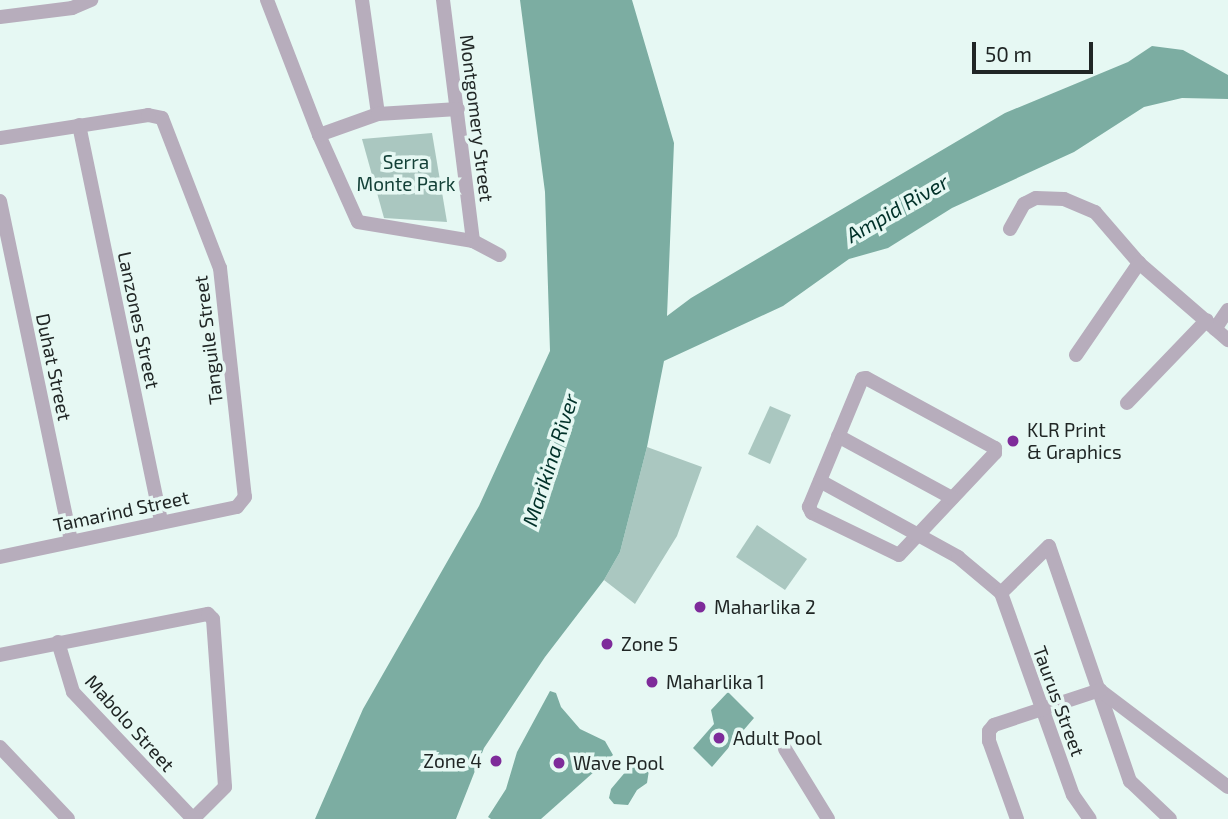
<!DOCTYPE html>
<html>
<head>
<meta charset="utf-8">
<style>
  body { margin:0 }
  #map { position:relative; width:1228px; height:819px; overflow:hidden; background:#e6f8f3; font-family:"Exo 2",sans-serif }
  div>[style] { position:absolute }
  .green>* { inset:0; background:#aac7c0 }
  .water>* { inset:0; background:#7cada2 }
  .minor>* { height:14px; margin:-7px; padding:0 7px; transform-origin:7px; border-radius:7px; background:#b7adbc }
  .dots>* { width:19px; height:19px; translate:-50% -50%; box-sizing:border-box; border:4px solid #e6f8f3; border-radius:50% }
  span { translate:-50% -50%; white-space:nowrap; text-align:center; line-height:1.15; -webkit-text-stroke:7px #e6f8f3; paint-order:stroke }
  .street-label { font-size:19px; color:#202625 }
  .park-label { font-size:19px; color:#144138 }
  .poi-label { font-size:19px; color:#202625 }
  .left { translate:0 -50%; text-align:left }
  .right { translate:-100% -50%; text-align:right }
  .water-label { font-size:21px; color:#013129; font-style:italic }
  .scale { position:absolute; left:972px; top:42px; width:121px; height:32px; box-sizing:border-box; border:4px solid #202625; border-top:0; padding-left:9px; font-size:21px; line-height:24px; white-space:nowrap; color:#202625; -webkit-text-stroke:5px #e6f8f3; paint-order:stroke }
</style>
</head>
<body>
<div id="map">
  <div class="green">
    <div style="clip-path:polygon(432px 133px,447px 222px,384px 218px,362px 139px)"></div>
    <div style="clip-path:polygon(770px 406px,791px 415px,770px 464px,748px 454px)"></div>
    <div style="clip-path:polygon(647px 447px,702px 467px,677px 536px,635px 604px,604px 580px,620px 552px)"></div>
    <div style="clip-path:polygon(757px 525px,807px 559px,785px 590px,736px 557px)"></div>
  </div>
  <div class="water">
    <div style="clip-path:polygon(520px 0,632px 0,674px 143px,667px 316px,691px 298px,1005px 113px,1128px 62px,1152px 46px,1183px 50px,1228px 75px,1228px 99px,1182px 98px,1144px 107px,1074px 152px,952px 208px,888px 248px,849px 259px,783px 306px,664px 361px,647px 447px,620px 552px,604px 580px,545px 657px,484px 748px,456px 819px,315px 819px,363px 709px,479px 506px,550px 351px,545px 192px)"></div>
    <div style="clip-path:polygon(550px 691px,556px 693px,561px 707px,580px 729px,605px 741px,613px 755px,541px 819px,491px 819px,488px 817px,506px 789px,517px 752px)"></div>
    <div style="clip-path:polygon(728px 692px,754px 718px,712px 767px,693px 748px,714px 724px,711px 710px)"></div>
    <div style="clip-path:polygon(640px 764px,649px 770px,647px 783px,637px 790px,628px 805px,614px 804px,609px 798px,611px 789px,627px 770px)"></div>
  </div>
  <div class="minor">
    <div style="left:267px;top:0;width:145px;rotate:68.9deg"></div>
    <div style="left:319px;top:135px;width:95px;rotate:65.9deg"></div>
    <div style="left:358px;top:222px;width:117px;rotate:9.4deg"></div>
    <div style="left:473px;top:241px;width:30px;rotate:28deg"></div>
    <div style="left:362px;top:0;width:115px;rotate:82deg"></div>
    <div style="left:443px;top:0;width:243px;rotate:82.9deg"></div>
    <div style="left:0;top:17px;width:73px;rotate:-7.1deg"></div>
    <div style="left:72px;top:8px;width:21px;rotate:-23deg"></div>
    <div style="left:79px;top:125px;width:405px;rotate:78.3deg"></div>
    <div style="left:319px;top:135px;width:63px;rotate:-19.6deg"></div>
    <div style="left:378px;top:114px;width:80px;rotate:-3.6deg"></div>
    <div style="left:0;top:138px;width:150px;rotate:-8.8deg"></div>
    <div style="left:148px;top:115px;width:14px;rotate:12deg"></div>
    <div style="left:162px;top:118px;width:161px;rotate:68.9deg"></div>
    <div style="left:220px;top:268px;width:230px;rotate:83.8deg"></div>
    <div style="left:245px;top:497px;width:13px;rotate:129deg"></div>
    <div style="left:237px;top:507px;width:242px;rotate:168.1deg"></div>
    <div style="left:0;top:201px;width:347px;rotate:78.2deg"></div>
    <div style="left:1010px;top:229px;width:29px;rotate:-61deg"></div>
    <div style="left:1024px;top:204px;width:13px;rotate:-27deg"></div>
    <div style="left:1036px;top:198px;width:28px;rotate:2deg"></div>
    <div style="left:1064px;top:199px;width:34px;rotate:23deg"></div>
    <div style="left:1095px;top:212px;width:67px;rotate:49.2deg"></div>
    <div style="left:1139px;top:263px;width:118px;rotate:40.9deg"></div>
    <div style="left:1215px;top:329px;width:23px;rotate:-56deg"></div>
    <div style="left:1076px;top:355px;width:112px;rotate:-55.6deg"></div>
    <div style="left:866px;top:378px;width:147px;rotate:28.5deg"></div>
    <div style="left:995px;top:448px;width:5px;rotate:90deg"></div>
    <div style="left:995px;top:453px;width:140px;rotate:133.3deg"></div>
    <div style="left:899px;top:555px;width:97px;rotate:-154.2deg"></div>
    <div style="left:812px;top:513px;width:7px;rotate:-117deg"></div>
    <div style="left:809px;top:507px;width:139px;rotate:-67.5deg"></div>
    <div style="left:862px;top:379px;width:4px;rotate:-14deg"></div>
    <div style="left:1127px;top:403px;width:115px;rotate:-46.1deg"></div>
    <div style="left:838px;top:436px;width:130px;rotate:28.5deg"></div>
    <div style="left:820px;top:481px;width:158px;rotate:28.8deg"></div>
    <div style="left:958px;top:557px;width:56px;rotate:39.9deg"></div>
    <div style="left:1001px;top:593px;width:67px;rotate:-44.4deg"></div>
    <div style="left:1049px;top:546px;width:249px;rotate:71deg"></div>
    <div style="left:1130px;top:781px;width:55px;rotate:43.5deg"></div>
    <div style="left:1001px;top:593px;width:214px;rotate:70.4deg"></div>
    <div style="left:1073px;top:795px;width:29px;rotate:55deg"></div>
    <div style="left:58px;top:642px;width:52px;rotate:73.3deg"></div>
    <div style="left:73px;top:692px;width:175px;rotate:46.6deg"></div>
    <div style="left:0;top:655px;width:212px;rotate:-11.2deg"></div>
    <div style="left:208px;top:614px;width:7px;rotate:45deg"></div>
    <div style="left:213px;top:619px;width:168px;rotate:85.9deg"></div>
    <div style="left:225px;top:787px;width:45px;rotate:135deg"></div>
    <div style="left:1101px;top:691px;width:159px;rotate:37.1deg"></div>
    <div style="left:0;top:747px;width:99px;rotate:46.6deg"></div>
    <div style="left:785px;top:749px;width:82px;rotate:58.4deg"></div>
    <div style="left:1017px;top:819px;width:83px;rotate:-109.7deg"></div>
    <div style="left:989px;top:741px;width:10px;rotate:-90deg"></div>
    <div style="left:989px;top:731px;width:8px;rotate:-50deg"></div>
    <div style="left:994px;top:725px;width:112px;rotate:-18.3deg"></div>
  </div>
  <div class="dots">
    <div style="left:1013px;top:441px;background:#7e2b9a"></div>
    <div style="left:700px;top:607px;background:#7e2b9a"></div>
    <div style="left:607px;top:644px;background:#7e2b9a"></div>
    <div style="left:652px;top:682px;background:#7e2b9a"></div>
    <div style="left:719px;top:738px;background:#7e2b9a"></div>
    <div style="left:496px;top:761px;background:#7e2b9a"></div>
    <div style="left:559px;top:763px;background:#7e2b9a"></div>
  </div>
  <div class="street-label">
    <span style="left:477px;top:118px;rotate:83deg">Montgomery Street</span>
    <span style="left:139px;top:320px;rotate:78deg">Lanzones Street</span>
    <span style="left:208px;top:340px;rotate:-97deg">Tanguile Street</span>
    <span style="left:54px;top:367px;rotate:78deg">Duhat Street</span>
    <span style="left:121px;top:511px;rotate:-12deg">Tamarind Street</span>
    <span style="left:1059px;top:701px;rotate:70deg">Taurus Street</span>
    <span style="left:130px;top:723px;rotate:48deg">Mabolo Street</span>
  </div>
  <div class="park-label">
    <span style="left:406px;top:173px">Serra<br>Monte Park</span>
  </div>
  <div class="poi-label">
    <span class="left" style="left:1027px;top:441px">KLR Print<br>&amp; Graphics</span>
    <span class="left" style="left:714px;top:607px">Maharlika 2</span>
    <span class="left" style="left:621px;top:644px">Zone 5</span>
    <span class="left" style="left:666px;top:682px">Maharlika 1</span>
    <span class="left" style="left:733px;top:738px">Adult Pool</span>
    <span class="right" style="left:482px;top:761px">Zone 4</span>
    <span class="left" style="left:573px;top:763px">Wave Pool</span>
  </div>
  <div class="water-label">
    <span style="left:897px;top:208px;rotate:-30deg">Ampid River</span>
    <span style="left:550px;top:460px;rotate:-72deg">Marikina River</span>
  </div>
  <div class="scale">50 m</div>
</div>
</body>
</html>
